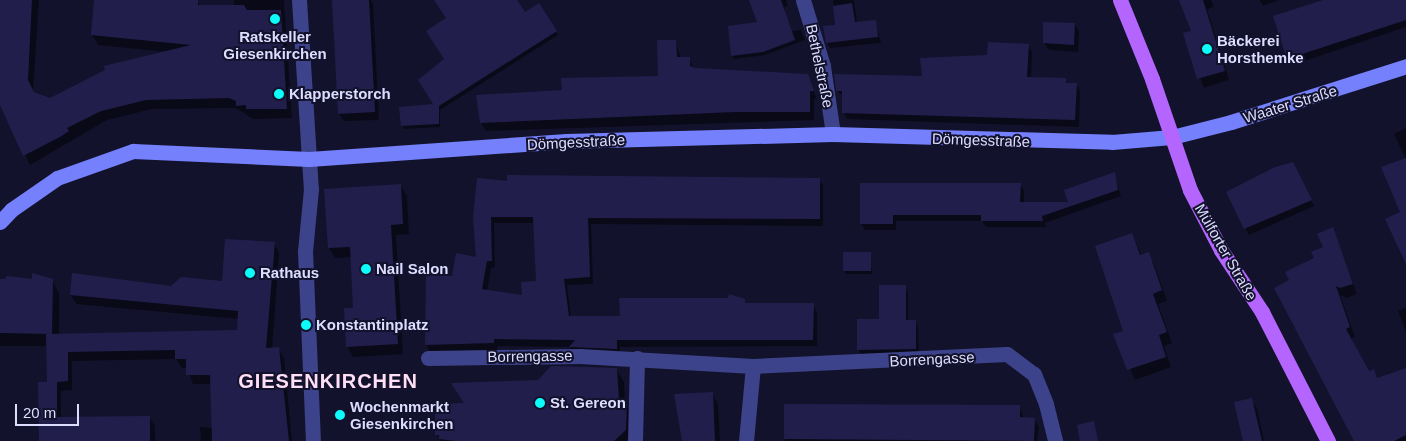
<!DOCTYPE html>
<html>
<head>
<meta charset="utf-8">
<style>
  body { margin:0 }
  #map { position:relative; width:1406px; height:441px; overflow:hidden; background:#13122c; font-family:Arial,sans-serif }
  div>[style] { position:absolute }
  .shadow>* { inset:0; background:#0007 }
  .building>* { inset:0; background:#221e4c }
  .street>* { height:15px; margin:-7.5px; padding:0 7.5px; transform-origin:7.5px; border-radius:7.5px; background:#3d438a }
  .secondary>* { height:15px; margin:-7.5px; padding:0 7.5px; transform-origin:7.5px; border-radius:7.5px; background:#7580fd }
  .primary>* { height:15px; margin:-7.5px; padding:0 7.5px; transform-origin:7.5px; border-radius:7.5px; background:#b465fd }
  .dots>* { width:14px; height:14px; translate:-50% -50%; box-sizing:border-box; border:2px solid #13122c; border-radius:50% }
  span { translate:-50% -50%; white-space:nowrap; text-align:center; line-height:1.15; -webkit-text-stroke:4px #13122c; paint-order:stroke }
  .poi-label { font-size:15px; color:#ddf; font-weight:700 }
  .left { translate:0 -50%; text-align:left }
  .street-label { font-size:15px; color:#ddf }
  .district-label { font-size:20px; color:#ffdff6; font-weight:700; letter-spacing:1px }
  .scale { position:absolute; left:15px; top:404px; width:64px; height:22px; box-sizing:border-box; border:2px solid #ddf; border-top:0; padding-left:6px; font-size:15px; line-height:18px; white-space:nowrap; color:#ddf; -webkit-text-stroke:4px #13122c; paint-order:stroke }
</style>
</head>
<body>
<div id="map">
  <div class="shadow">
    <div style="clip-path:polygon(0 0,39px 0,33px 91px,50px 99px,167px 52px,98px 45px,92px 35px,197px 0,201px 7px,234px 7px,234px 0,284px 0,292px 118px,253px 119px,236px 108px,152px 109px,107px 120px,30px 165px,0 103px)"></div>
    <div style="clip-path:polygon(333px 0,371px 0,373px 4px,379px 120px,344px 121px,339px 114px)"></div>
    <div style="clip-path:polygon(435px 0,515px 0,525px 14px,539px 5px,558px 35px,440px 110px,440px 127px,404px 129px,402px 125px,435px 105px,446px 60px,447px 19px)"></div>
    <div style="clip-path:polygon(751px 0,786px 0,788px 6px,784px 7px,786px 14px,761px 23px)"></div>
    <div style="clip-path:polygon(833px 0,854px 0,857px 23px,875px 21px,881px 43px,830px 48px,827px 42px,836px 26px)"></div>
    <div style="clip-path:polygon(1180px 0,1211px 0,1214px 7px,1207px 9px,1229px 80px,1204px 88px,1184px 34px,1192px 32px)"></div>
    <div style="clip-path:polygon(1260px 0,1277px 0,1277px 1px,1263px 6px)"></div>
    <div style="clip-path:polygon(1327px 0,1406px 0,1406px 27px,1292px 65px,1288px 58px)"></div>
    <div style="clip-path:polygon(1075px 24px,1079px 32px,1078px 52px,1049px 50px,1044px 43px)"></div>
    <div style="clip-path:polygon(801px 30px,805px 40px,765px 55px,734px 59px,732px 56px,731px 39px)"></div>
    <div style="clip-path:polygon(675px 41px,681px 58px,689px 58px,694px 69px,807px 76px,817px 99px,814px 99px,814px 120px,486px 131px,481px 123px,478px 96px,563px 91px,659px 78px)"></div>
    <div style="clip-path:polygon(1028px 45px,1032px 52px,1031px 78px,1065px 79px,1068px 84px,1076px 84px,1080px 91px,1079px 127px,847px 119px,844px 112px,843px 97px,837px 90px,923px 77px)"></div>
    <div style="clip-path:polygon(1406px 128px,1406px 159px,1394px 134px)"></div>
    <div style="clip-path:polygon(1296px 170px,1314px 206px,1249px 235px,1227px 193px)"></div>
    <div style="clip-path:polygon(1114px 174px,1121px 196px,1045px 223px,1046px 227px,986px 227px,982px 221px,896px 221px,896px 230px,865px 230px,861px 224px,861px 184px,1020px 184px,1024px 191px,1024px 203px,1070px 203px)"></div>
    <div style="clip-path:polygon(evenodd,819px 179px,823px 186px,823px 226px,591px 224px,593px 284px,567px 285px,571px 317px,621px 317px,744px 300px,746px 304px,813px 305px,817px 312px,817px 346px,620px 347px,620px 355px,574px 353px,570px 347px,497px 346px,498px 350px,430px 352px,426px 345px,428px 276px,453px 277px,478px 259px,474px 218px,508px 182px,819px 179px,494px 223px,535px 223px,537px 282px,523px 296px,487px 291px,491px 268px,495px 267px,494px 223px)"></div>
    <div style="clip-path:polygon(401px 186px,407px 196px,409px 234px,396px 235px,403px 354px,353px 357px,347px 346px,355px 309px,352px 257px,335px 258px,329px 248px)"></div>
    <div style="clip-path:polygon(1333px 229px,1357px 294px,1347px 298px,1340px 295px,1355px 337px,1351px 339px,1368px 373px,1373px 371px,1378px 379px,1406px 369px,1406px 441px,1357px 441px,1291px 280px,1324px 248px)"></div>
    <div style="clip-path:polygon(1132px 235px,1142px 256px,1148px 254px,1154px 264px,1167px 301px,1158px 304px,1172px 343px,1164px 346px,1171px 367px,1135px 380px,1115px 335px,1124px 332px)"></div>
    <div style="clip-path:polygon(274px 243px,279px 253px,272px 349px,278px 349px,284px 358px,292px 441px,201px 441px,200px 427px,213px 428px,211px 384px,193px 384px,187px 368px,182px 368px,176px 359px,72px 361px,72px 390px,61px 391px,61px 418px,149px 417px,155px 426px,155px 441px,40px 441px,48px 383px,48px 346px,0 346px,0 280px,52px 280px,59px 293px,59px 335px,238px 331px,239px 319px,76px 304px,71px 295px,223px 282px)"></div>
    <div style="clip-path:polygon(870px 253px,872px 274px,846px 274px,844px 271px)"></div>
    <div style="clip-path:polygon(905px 286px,908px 292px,908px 321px,915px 321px,918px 328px,919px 355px,862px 356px,858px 349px)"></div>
    <div style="clip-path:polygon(1406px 308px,1406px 332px,1398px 311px)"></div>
    <div style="clip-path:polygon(616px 369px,624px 382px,625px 403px,633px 417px,633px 441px,440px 441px,437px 434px,465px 404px,538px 381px)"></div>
    <div style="clip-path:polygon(712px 394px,718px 404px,720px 441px,684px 441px,675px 395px)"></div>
    <div style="clip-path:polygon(1251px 399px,1257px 409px,1264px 441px,1245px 441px)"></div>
    <div style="clip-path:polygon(786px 405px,1019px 406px,1024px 419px,1034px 419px,1039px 427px,1037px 441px,785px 441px)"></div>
  </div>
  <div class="building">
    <div style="clip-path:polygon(0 0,32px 0,28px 80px,34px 92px,50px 98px,105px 70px,104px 66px,191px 45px,91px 35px,94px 0,198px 0,198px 5px,244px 5px,247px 10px,281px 10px,287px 109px,246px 109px,246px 105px,236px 106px,236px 101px,229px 98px,146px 100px,101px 111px,67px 128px,69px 131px,60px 137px,23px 156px,0 105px)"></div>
    <div style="clip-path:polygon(332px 0,369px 0,375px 112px,338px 114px)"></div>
    <div style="clip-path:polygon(434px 0,517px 0,525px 12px,539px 3px,557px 31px,439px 106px,439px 124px,401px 126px,399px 107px,433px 104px,418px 80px,444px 59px,426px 31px,446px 18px)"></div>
    <div style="clip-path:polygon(749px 0,781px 0,795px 40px,763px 52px,731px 56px,728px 26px,757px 22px)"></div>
    <div style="clip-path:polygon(1179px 0,1203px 0,1225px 71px,1197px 79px,1183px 33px,1191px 31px)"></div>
    <div style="clip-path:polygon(1323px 0,1406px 0,1406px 20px,1287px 59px,1273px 16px)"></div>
    <div style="clip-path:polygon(852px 3px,855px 22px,876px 20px,878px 37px,826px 43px,823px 26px,835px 25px,833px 6px)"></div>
    <div style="clip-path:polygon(1043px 22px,1075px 23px,1074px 45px,1043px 43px)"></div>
    <div style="clip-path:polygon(657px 40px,676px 40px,677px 57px,690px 57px,690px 66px,695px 68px,808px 74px,814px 91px,810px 91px,810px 112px,735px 112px,480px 123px,476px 95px,562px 90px,561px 78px,658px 76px)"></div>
    <div style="clip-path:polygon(988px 42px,1029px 44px,1027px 77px,1066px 78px,1066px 83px,1077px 83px,1075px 120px,842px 113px,842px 91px,836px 91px,834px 74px,922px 76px,920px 58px,987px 55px)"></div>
    <div style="clip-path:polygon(1406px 158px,1406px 264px,1385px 219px,1400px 212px,1381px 167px)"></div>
    <div style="clip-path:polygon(1293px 162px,1312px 200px,1244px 229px,1226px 192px,1275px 167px)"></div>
    <div style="clip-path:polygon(1115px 172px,1118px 190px,1042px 216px,1043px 221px,981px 221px,981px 215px,893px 215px,893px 224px,860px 224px,860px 183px,1021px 183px,1020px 202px,1068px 202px,1064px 190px)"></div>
    <div style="clip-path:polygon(evenodd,507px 175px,820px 178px,820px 219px,588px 218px,590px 277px,564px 279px,569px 316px,620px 316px,619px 298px,728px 298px,729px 294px,745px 299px,745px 303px,814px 303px,813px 340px,617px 340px,617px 349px,569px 347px,575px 340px,494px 339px,494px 343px,425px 345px,426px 275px,452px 276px,456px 253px,476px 257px,473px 218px,477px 178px,507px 181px,507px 175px,491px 217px,533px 217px,536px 281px,521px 282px,522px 295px,482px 289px,487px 261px,492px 261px,491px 217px)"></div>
    <div style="clip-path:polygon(401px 184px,403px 224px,391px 225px,398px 344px,346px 347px,344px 308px,353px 308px,350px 247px,328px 248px,324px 189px)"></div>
    <div style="clip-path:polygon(1333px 227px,1353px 284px,1340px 288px,1336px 286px,1350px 327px,1346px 329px,1369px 371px,1374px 369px,1377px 378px,1406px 368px,1406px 435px,1394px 441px,1354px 441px,1274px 288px,1289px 280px,1285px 272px,1314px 258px,1311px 252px,1323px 247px,1317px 234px)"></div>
    <div style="clip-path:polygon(1132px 233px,1140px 255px,1149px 252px,1162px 290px,1153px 294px,1167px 332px,1159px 335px,1166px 357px,1127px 370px,1113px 334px,1123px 331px,1095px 246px)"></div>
    <div style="clip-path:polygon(225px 239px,275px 242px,266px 348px,279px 347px,289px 441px,212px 441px,210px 375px,186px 375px,186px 359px,175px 359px,175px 350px,68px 352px,68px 381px,57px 382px,57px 417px,150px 416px,150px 441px,39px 441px,38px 382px,47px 382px,46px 334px,237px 330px,238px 311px,70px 295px,72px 273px,171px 286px,181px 277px,222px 281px)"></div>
    <div style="clip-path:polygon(843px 252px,871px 252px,871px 271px,843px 271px)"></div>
    <div style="clip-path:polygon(32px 273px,53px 279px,52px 334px,0 333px,0 279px,6px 279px,6px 276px,32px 279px)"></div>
    <div style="clip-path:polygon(879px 285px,906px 285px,906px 320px,916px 320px,916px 349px,857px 350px,857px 319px,879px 319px)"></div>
    <div style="clip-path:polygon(551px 366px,617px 368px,619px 399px,627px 403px,626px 430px,614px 441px,456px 441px,439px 439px,439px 435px,435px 435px,435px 409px,438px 408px,438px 404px,464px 403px,451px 383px,538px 380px)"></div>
    <div style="clip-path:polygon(713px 392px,715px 441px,682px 441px,674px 394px)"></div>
    <div style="clip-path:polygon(1252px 398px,1262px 441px,1243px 441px,1234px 402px)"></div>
    <div style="clip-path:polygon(784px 404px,1020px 405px,1020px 417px,1035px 418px,1034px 441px,784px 439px)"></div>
    <div style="clip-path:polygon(1094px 421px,1098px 441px,1080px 441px,1077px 425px)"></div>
  </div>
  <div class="street">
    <div style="left:299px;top:0;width:189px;rotate:86.4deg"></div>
    <div style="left:311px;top:189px;width:62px;rotate:95.5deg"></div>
    <div style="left:305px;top:251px;width:190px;rotate:87.6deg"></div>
    <div style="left:803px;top:0;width:69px;rotate:73.1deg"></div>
    <div style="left:823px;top:66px;width:69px;rotate:81.6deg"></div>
    <div style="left:428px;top:358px;width:152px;rotate:-0.8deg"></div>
    <div style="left:580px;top:356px;width:173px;rotate:3.3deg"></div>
    <div style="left:753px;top:366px;width:254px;rotate:-2.7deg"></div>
    <div style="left:1007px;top:354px;width:34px;rotate:37deg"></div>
    <div style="left:1034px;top:374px;width:32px;rotate:68deg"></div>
    <div style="left:1046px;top:404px;width:38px;rotate:76deg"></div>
    <div style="left:635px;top:441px;width:83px;rotate:-88.6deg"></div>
    <div style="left:746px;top:441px;width:75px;rotate:-84.7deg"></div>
  </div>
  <div class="secondary">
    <div style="left:0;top:222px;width:16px;rotate:-47deg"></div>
    <div style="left:11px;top:210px;width:56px;rotate:-34.8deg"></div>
    <div style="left:57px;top:178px;width:81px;rotate:-19.6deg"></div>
    <div style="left:133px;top:151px;width:176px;rotate:2.6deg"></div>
    <div style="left:309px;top:159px;width:258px;rotate:-4deg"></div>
    <div style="left:566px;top:141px;width:267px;rotate:-1.5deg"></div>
    <div style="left:833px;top:134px;width:279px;rotate:1.6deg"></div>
    <div style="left:1112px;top:142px;width:60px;rotate:-4.8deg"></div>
    <div style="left:1172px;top:137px;width:61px;rotate:-14.3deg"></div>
    <div style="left:1231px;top:122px;width:184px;rotate:-17.7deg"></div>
  </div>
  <div class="primary">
    <div style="left:1120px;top:0;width:85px;rotate:67.9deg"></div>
    <div style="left:1152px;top:79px;width:117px;rotate:71.1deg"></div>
    <div style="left:1190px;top:190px;width:68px;rotate:62.7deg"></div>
    <div style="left:1221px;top:250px;width:74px;rotate:56.5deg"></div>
    <div style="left:1262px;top:312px;width:145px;rotate:62.9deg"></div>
  </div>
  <div class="dots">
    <div style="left:275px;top:19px;background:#0bfcfb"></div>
    <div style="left:1207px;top:49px;background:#0bfcfb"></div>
    <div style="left:279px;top:94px;background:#0bfcfb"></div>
    <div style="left:366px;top:269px;background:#0bfcfb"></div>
    <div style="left:250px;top:273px;background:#0bfcfb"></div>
    <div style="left:306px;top:325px;background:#0bfcfb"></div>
    <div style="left:540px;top:403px;background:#0bfcfb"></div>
    <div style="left:340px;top:415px;background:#0bfcfb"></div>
  </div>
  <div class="poi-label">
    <span style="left:275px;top:45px">Ratskeller<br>Giesenkirchen</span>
    <span class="left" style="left:1217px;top:49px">Bäckerei<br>Horsthemke</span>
    <span class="left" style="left:289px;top:94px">Klapperstorch</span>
    <span class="left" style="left:376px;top:269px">Nail Salon</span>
    <span class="left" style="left:260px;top:273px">Rathaus</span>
    <span class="left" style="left:316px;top:325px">Konstantinplatz</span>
    <span class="left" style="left:550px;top:403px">St. Gereon</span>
    <span class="left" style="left:350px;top:415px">Wochenmarkt<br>Giesenkirchen</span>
  </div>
  <div class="street-label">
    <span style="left:820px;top:66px;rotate:78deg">Bethelstraße</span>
    <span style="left:1290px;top:104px;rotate:-17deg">Waater Straße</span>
    <span style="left:981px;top:140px;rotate:2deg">Dömgesstraße</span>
    <span style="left:576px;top:142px;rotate:-3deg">Dömgesstraße</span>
    <span style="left:1226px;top:252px;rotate:60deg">Mülforter Straße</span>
    <span style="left:530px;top:356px;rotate:-1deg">Borrengasse</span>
    <span style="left:932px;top:359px;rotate:-3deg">Borrengasse</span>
  </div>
  <div class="district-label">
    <span style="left:328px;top:381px">GIESENKIRCHEN</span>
  </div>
  <div class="scale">20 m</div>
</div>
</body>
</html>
